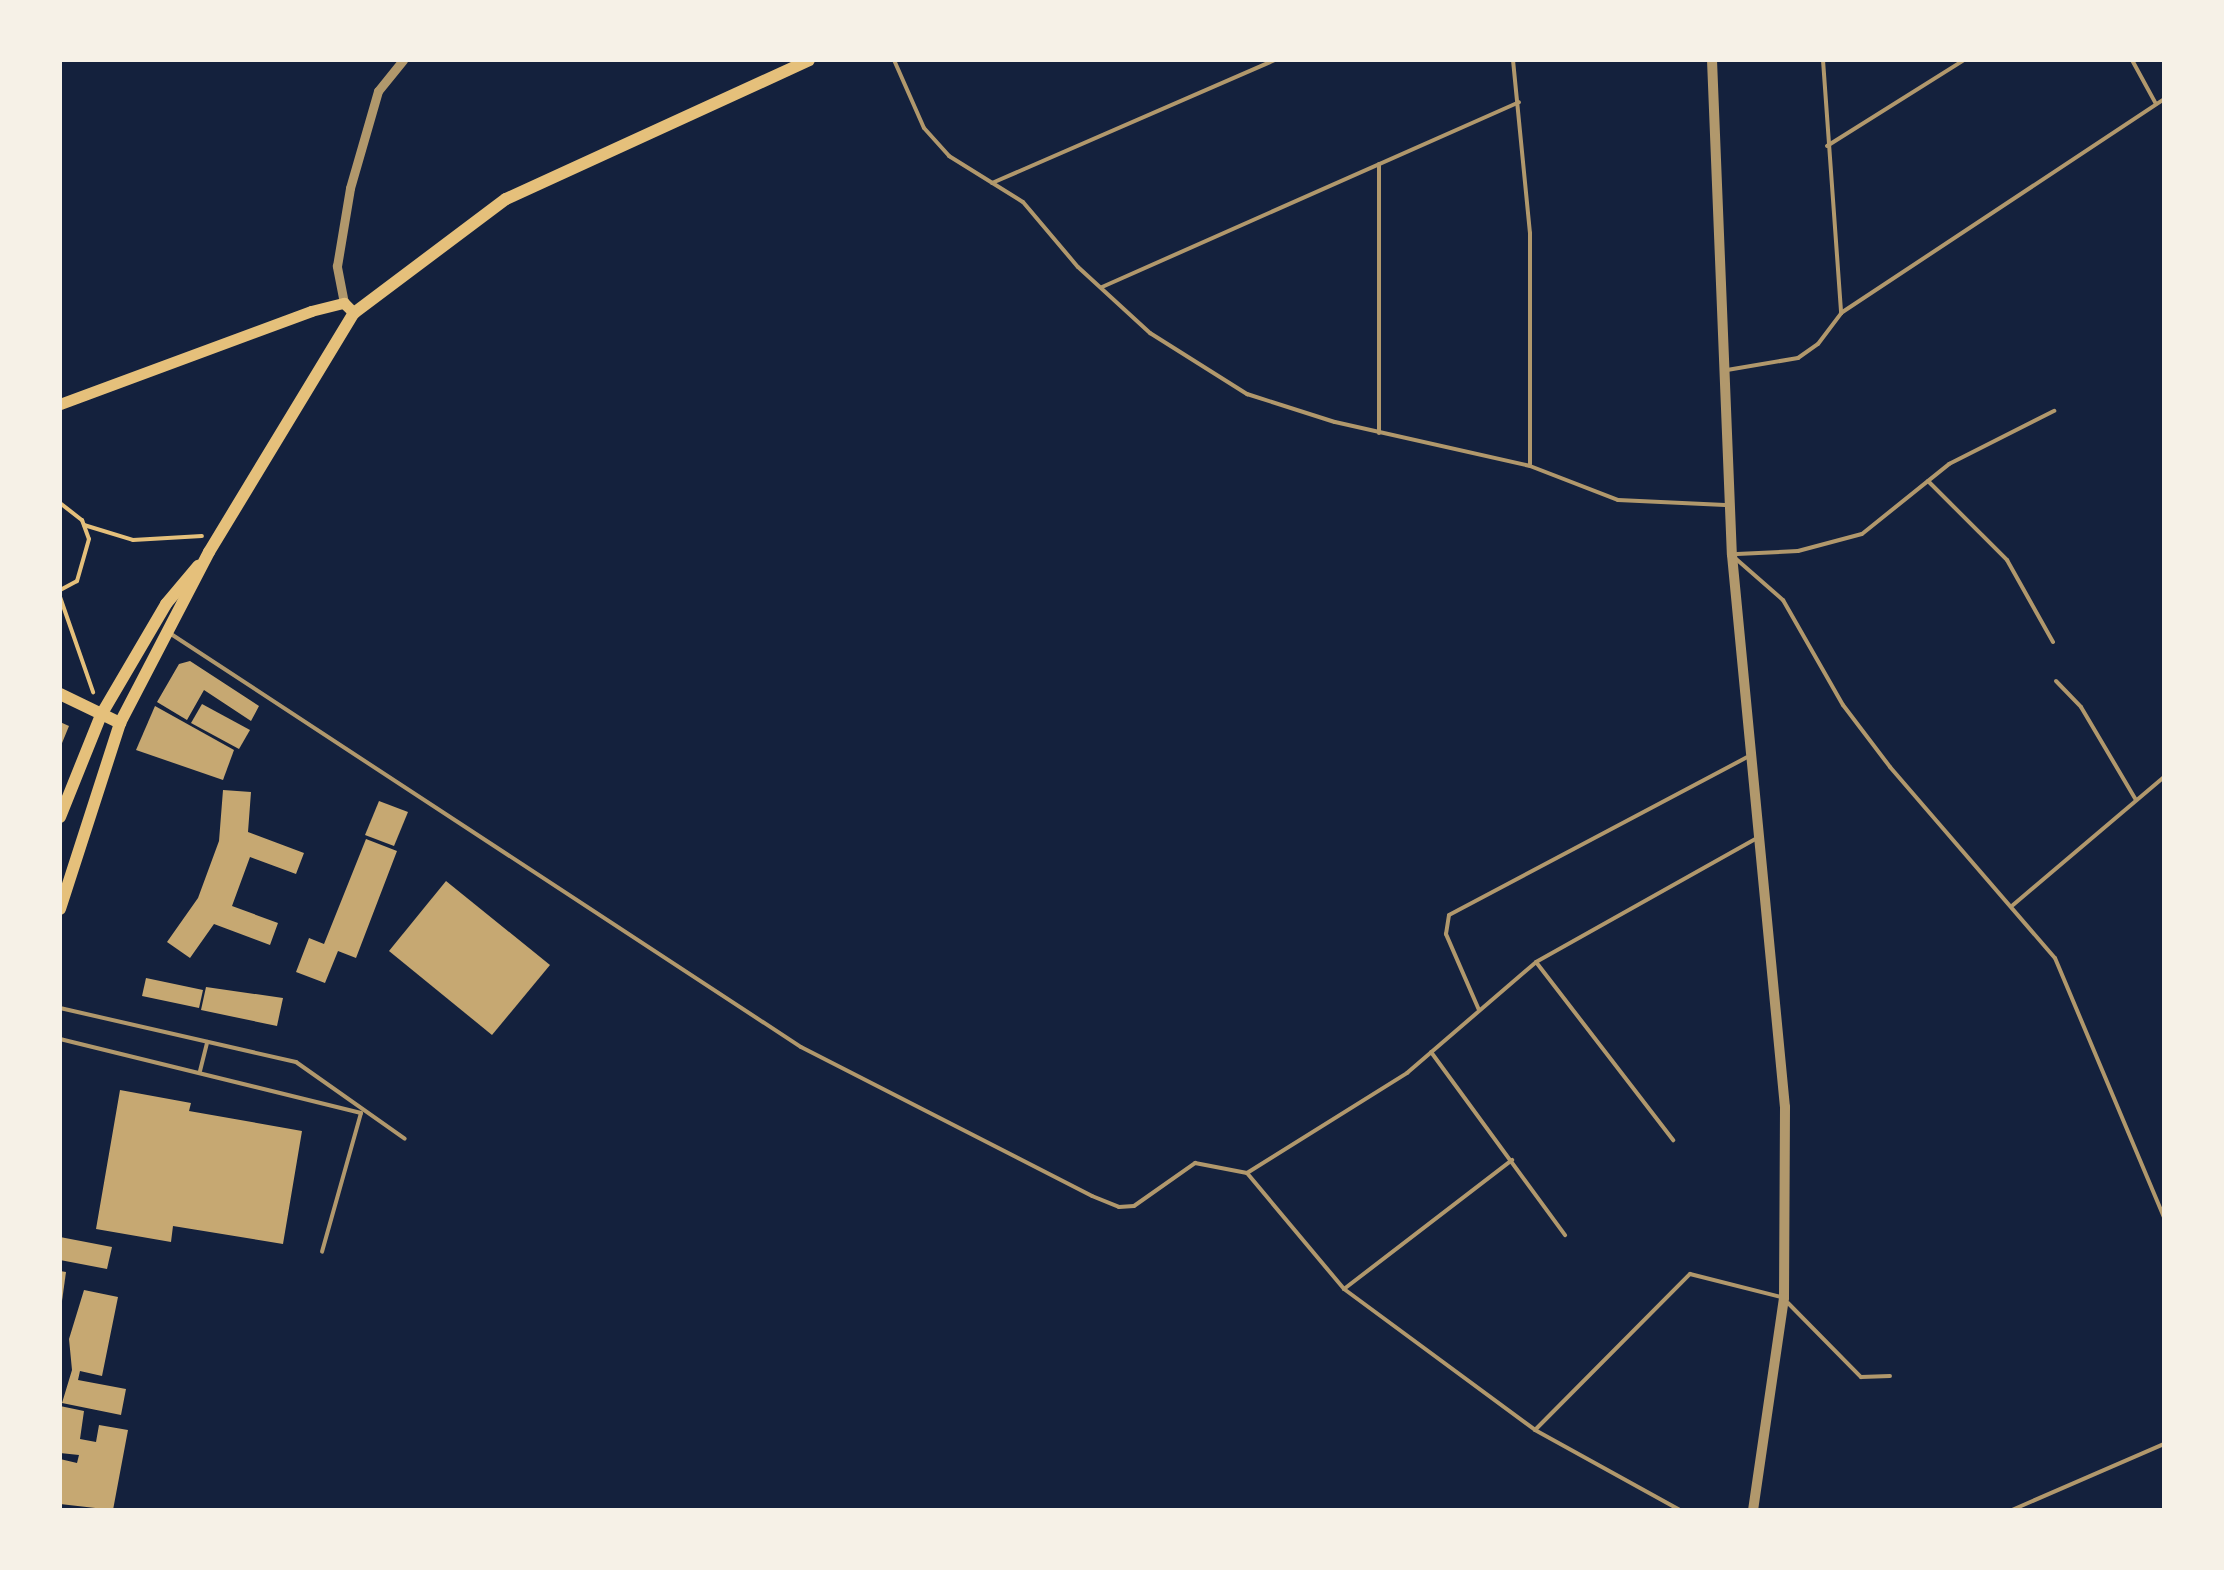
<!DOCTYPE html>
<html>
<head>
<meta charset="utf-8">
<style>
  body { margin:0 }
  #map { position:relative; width:2224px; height:1570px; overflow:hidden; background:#14213d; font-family:"Fira Sans",sans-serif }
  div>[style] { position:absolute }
  .building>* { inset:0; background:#c6a872 }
  .path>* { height:4px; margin:-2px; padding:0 2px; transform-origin:2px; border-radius:2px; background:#e5c07b }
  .service>* { height:4px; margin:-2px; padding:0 2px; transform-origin:2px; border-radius:2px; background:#b1986c }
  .minor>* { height:9px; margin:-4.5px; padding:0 4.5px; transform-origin:4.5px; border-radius:4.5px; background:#b1986c }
  .tertiary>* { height:10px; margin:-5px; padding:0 5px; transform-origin:5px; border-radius:5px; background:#b1986c }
  .secondary>* { height:11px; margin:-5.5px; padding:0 5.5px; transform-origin:5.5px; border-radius:5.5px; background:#e5c07b }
  .primary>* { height:12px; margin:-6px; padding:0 6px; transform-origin:6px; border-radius:6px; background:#e5c07b }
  span { translate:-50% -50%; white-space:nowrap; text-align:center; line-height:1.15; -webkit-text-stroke:9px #f6f1e7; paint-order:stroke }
  .frame { position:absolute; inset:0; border:62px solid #f6f1e7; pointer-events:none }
</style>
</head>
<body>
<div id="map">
  <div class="building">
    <div style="clip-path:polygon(190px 661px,259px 706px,251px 721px,204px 690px,187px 720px,157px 702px,179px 664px)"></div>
    <div style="clip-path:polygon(202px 704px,250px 730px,239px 749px,191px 723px)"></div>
    <div style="clip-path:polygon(155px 706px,234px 750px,223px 780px,136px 750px)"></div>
    <div style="clip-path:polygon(60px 722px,69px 726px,60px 748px)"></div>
    <div style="clip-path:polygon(223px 790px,251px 792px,248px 832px,304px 853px,296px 874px,250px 857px,232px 906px,278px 923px,270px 945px,214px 924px,190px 958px,167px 942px,198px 898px,219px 841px)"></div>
    <div style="clip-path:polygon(379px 801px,408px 812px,394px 846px,365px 835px)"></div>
    <div style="clip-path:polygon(366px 839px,397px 851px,356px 958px,338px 951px,325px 983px,296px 972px,309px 938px,324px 944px)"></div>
    <div style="clip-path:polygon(446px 881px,550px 965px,492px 1035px,389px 951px)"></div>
    <div style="clip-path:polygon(146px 978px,203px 990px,199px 1008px,142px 996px)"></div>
    <div style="clip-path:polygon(206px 987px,283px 998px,277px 1026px,201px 1010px)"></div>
    <div style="clip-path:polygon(120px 1090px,191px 1103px,189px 1111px,302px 1131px,283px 1244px,173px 1226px,171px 1242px,96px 1229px)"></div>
    <div style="clip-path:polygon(60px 1237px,112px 1247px,107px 1269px,60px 1260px)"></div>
    <div style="clip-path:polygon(60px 1271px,66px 1272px,62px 1301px,60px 1301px)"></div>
    <div style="clip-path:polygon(84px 1290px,118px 1297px,102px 1376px,80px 1371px,78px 1380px,126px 1389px,121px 1415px,62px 1403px,72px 1370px,69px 1339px)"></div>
    <div style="clip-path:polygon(60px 1406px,84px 1411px,80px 1439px,96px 1442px,99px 1425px,128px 1430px,113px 1510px,60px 1504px,60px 1459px,77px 1463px,79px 1455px,60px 1453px)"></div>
  </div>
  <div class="path">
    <div style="left:60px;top:503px;width:28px;rotate:38deg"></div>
    <div style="left:82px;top:520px;width:20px;rotate:70deg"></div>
    <div style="left:89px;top:539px;width:44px;rotate:105.9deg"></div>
    <div style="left:77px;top:581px;width:19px;rotate:152deg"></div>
    <div style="left:84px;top:525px;width:51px;rotate:17deg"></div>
    <div style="left:133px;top:540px;width:69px;rotate:-3.3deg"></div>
    <div style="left:60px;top:597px;width:101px;rotate:70.8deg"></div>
  </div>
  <div class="service">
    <div style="left:894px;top:60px;width:74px;rotate:66.2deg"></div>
    <div style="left:924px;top:128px;width:38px;rotate:48deg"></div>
    <div style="left:949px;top:156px;width:87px;rotate:31.9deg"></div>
    <div style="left:1023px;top:202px;width:85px;rotate:49.8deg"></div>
    <div style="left:1078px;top:267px;width:98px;rotate:42.5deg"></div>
    <div style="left:1150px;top:333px;width:115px;rotate:32.2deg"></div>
    <div style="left:1247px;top:394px;width:92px;rotate:17.7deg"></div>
    <div style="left:1335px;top:422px;width:200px;rotate:12.7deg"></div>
    <div style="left:1530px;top:466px;width:94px;rotate:21.1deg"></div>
    <div style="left:1618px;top:500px;width:107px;rotate:2.7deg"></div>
    <div style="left:1513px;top:60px;width:174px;rotate:84.4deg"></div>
    <div style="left:1530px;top:233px;width:231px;rotate:90deg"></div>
    <div style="left:1823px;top:60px;width:254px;rotate:85.9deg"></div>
    <div style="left:1841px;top:313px;width:387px;rotate:-33.5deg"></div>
    <div style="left:2132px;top:60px;width:50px;rotate:61.4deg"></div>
    <div style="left:1827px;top:146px;width:162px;rotate:-32.1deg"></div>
    <div style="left:1379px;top:164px;width:269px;rotate:90deg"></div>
    <div style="left:992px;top:183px;width:309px;rotate:-23.5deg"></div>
    <div style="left:1102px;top:287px;width:456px;rotate:-23.9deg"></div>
    <div style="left:1727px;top:370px;width:72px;rotate:-9.6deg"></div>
    <div style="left:1798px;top:358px;width:24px;rotate:-35deg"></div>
    <div style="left:1818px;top:344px;width:39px;rotate:-53deg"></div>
    <div style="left:1928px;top:481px;width:112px;rotate:45deg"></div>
    <div style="left:2007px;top:560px;width:94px;rotate:60.7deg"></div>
    <div style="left:1737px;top:554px;width:61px;rotate:-2.8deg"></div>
    <div style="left:1798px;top:551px;width:66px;rotate:-14.9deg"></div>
    <div style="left:1862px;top:534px;width:112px;rotate:-38.8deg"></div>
    <div style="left:1949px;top:464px;width:118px;rotate:-26.8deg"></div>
    <div style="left:1735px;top:558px;width:64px;rotate:41.2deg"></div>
    <div style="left:1783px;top:600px;width:121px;rotate:60.3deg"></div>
    <div style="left:1843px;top:705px;width:78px;rotate:52.8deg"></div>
    <div style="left:1890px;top:767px;width:252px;rotate:49.2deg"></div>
    <div style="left:2055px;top:958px;width:281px;rotate:67.2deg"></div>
    <div style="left:171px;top:634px;width:753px;rotate:33.25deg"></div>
    <div style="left:801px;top:1047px;width:327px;rotate:27.1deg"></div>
    <div style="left:1092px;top:1196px;width:29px;rotate:22deg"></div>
    <div style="left:1119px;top:1207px;width:15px;rotate:-4deg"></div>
    <div style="left:1134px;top:1206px;width:75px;rotate:-35.2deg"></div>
    <div style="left:1195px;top:1163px;width:53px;rotate:10.9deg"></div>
    <div style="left:1247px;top:1173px;width:151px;rotate:50.1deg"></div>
    <div style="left:1344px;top:1289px;width:237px;rotate:36.4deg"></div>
    <div style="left:1535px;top:1430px;width:166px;rotate:28.9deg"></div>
    <div style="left:2056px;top:681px;width:36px;rotate:46deg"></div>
    <div style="left:2081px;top:707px;width:108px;rotate:59.4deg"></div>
    <div style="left:2013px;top:905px;width:198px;rotate:-40.3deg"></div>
    <div style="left:1536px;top:962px;width:225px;rotate:52.4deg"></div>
    <div style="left:60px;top:1008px;width:242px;rotate:12.9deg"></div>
    <div style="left:296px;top:1062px;width:133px;rotate:35.2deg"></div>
    <div style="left:1479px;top:1010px;width:83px;rotate:-113.5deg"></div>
    <div style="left:1446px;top:934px;width:19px;rotate:-81deg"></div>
    <div style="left:1449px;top:915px;width:337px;rotate:-27.9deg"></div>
    <div style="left:60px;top:1039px;width:310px;rotate:13.8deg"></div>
    <div style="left:361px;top:1113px;width:144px;rotate:105.7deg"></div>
    <div style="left:1431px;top:1052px;width:227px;rotate:53.8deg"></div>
    <div style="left:200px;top:1071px;width:30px;rotate:-76deg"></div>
    <div style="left:1247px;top:1173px;width:189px;rotate:-32deg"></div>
    <div style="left:1407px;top:1073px;width:170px;rotate:-40.7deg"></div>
    <div style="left:1536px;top:962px;width:251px;rotate:-29.3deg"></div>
    <div style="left:1344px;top:1289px;width:212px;rotate:-37.5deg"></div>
    <div style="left:1788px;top:1303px;width:104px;rotate:45.4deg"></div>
    <div style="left:1861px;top:1377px;width:29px;rotate:-2deg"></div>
    <div style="left:1535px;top:1430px;width:220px;rotate:-45.2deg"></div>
    <div style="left:1690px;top:1274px;width:94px;rotate:14.2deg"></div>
    <div style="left:2012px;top:1510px;width:166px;rotate:-23.5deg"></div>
  </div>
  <div class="minor">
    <div style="left:344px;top:303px;width:38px;rotate:-101deg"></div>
    <div style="left:337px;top:266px;width:79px;rotate:-80.5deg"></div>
    <div style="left:350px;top:188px;width:101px;rotate:-73.9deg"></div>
    <div style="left:378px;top:91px;width:40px;rotate:-51deg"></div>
  </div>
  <div class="tertiary">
    <div style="left:1712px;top:60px;width:495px;rotate:87.7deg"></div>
    <div style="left:1732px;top:555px;width:555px;rotate:84.52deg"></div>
    <div style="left:1785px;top:1107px;width:191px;rotate:90.3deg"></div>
    <div style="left:1784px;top:1298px;width:214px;rotate:98.3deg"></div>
  </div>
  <div class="secondary">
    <div style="left:60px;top:404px;width:268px;rotate:-20.3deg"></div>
    <div style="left:311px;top:311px;width:34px;rotate:-14deg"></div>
    <div style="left:344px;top:303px;width:14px;rotate:45deg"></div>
  </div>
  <div class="primary">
    <div style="left:60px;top:694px;width:67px;rotate:25.8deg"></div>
    <div style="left:60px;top:817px;width:110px;rotate:-68.1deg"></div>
    <div style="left:101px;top:715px;width:129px;rotate:-59.6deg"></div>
    <div style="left:166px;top:604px;width:50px;rotate:-49.9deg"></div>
    <div style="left:60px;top:909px;width:195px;rotate:-72.1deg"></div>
    <div style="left:120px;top:723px;width:193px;rotate:-62.5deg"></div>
    <div style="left:209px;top:552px;width:280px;rotate:-58.8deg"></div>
    <div style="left:354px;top:313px;width:190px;rotate:-36.9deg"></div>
    <div style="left:506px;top:199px;width:333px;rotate:-24.6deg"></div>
  </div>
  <div class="frame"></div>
</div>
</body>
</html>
